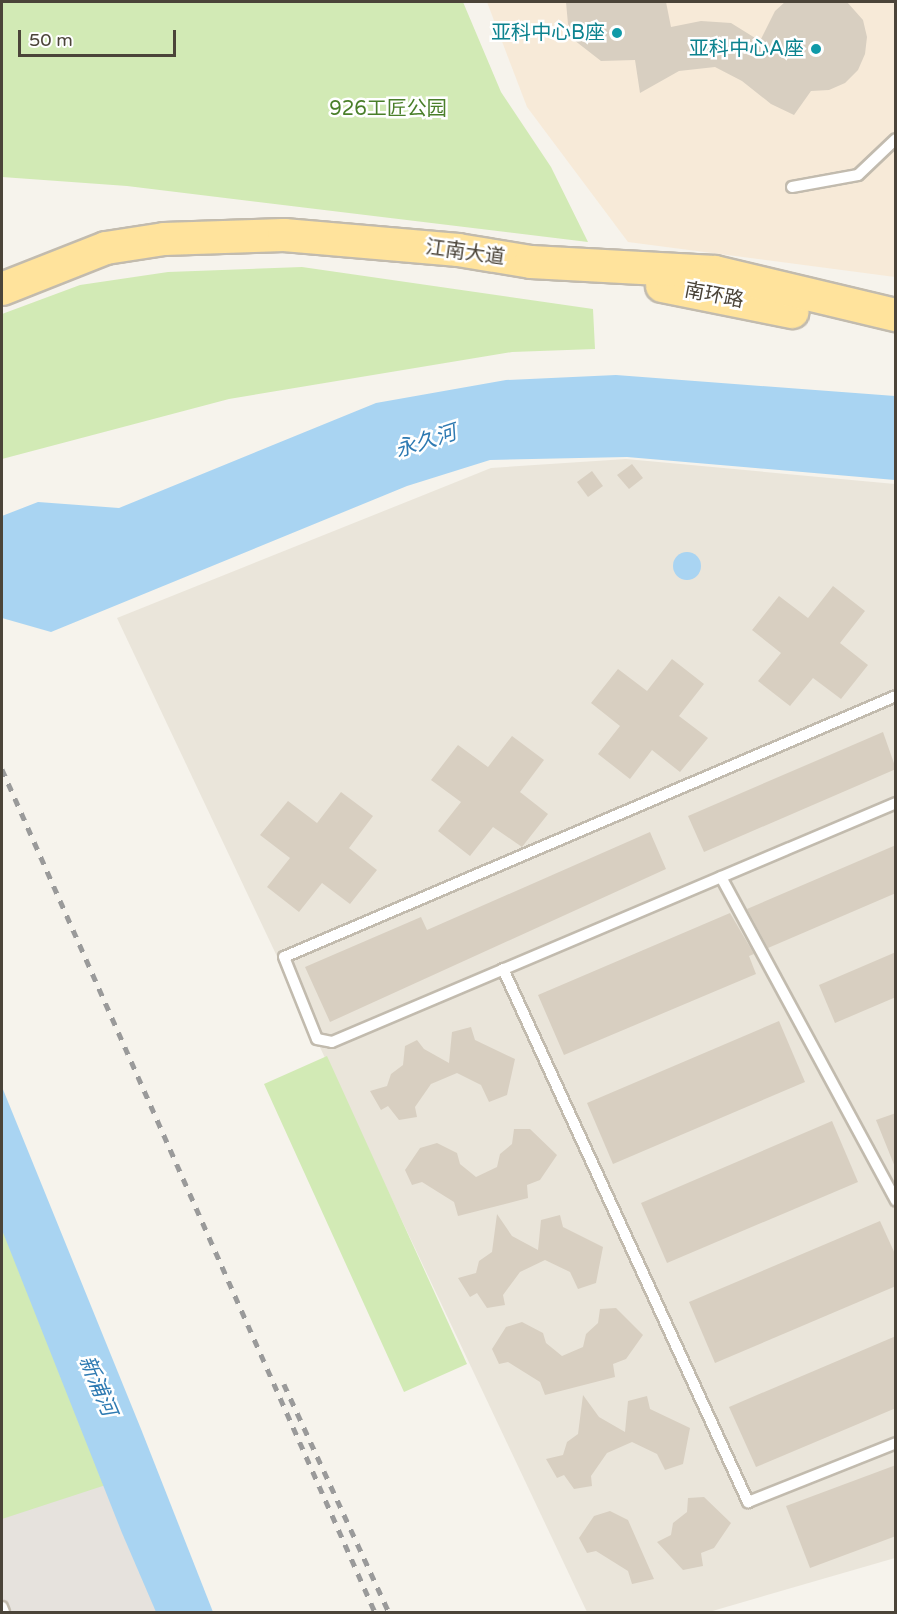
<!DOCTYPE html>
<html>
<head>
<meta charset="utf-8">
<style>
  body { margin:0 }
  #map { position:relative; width:897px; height:1614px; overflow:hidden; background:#f6f3ec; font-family:"Varela Round","Noto Sans SC",sans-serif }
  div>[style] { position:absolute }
  .residential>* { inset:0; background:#eae5da }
  .commercial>* { inset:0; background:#f7ead8 }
  .industrial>* { inset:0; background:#e6e2dd }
  .green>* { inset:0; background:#d2eab5 }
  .water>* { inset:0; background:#a9d4f2 }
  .round { border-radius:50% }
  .building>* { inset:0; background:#d8cfc1 }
  .roads { filter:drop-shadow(2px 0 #c2bbae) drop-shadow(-2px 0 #c2bbae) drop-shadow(0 2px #c2bbae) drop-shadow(0 -2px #c2bbae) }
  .service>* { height:10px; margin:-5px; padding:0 5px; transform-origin:5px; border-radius:5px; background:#fff }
  .primary>* { height:32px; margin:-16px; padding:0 16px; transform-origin:16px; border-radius:16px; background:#ffe39c }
  .rail>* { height:4.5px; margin-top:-2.25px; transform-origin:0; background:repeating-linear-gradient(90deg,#9a9a9a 0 8px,transparent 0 16px) }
  .dots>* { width:16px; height:16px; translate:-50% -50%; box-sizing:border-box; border:3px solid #fff; border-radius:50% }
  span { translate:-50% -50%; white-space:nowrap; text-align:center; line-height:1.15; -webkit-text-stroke:5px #fff; paint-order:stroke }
  .culture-label { font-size:20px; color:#0d838f }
  .right { translate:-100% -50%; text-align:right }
  .park-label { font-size:20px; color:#4a7f2a }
  .street-label { font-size:20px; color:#4b4439 }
  .water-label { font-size:21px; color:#2e7ab2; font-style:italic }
  .frame { position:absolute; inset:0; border:3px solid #4b4439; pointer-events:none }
  .scale { position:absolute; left:18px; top:30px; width:158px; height:27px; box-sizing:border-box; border:3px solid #4b4439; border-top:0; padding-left:8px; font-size:18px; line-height:21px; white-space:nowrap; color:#4b4439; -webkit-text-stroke:4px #fff; paint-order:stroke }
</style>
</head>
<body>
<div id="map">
  <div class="residential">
    <div style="clip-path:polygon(626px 459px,895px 484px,895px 1558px,709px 1612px,587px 1612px,117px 618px,491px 468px)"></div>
  </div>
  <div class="commercial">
    <div style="clip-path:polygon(487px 2px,895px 2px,895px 277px,628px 242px,527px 107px)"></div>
  </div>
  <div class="industrial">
    <div style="clip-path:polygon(2px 1160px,192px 1612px,2px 1612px)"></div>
  </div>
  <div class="green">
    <div style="clip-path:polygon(2px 2px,463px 2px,501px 92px,551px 167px,588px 242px,127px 186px,2px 177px)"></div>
    <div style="clip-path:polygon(302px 267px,593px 309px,595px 349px,512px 352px,229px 399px,2px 459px,2px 314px,80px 285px,168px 272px)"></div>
    <div style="clip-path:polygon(327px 1056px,467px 1364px,404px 1392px,264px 1084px)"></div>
    <div style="clip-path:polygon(2px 1206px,118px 1481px,2px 1519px)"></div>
  </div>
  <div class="water">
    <div style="clip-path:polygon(616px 375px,895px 396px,895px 480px,627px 457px,490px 460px,407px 486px,51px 632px,2px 618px,2px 516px,38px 502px,119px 508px,376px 403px,506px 380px)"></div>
    <div class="round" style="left:673px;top:552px;width:28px;height:28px"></div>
    <div style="clip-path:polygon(2px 1087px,141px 1429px,213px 1612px,156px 1612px,122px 1533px,2px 1230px)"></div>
  </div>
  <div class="building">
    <div style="clip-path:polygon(566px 2px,666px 2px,671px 27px,701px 21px,731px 23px,760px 41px,775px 11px,785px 2px,847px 2px,863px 20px,867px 37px,865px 54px,858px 70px,845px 83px,829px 90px,811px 91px,794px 115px,771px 104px,742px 81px,715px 67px,679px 71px,640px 93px,635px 60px,601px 61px,574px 40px,568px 24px)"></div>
    <div style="clip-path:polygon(632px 464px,643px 478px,629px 489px,617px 475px)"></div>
    <div style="clip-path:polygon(592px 471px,603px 486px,588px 497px,577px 482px)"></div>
    <div style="clip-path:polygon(833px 586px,865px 611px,840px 643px,868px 665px,841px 699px,813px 678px,790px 706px,758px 681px,781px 653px,752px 630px,779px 596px,808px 618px)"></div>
    <div style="clip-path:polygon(672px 659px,704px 684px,679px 716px,708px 738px,680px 772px,652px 750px,630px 779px,598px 754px,620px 726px,591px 703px,618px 669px,647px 691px)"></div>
    <div style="clip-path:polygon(883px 732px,896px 769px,704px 852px,688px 816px)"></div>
    <div style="clip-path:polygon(512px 736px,544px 760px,520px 792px,548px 814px,522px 847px,493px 827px,470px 856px,438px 831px,461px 802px,431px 780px,458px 745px,488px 767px)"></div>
    <div style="clip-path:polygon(341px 792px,373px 816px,349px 848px,377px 870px,350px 904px,322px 883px,299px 912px,267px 887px,290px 858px,260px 835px,288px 801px,317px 823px)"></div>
    <div style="clip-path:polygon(650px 832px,666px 869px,330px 1022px,305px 967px,421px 917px,427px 930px)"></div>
    <div style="clip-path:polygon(896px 845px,896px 893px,768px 948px,747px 909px)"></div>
    <div style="clip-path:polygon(730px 913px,754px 954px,749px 956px,756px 974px,564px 1055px,538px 995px)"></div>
    <div style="clip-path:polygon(896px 952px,896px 997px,835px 1023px,819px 985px)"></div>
    <div style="clip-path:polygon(779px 1021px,805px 1082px,613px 1164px,587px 1103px)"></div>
    <div style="clip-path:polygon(471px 1027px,475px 1040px,515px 1059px,507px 1095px,489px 1102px,481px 1085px,457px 1073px,431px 1084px,415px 1107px,417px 1117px,399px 1120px,388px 1106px,381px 1110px,370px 1091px,387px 1086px,391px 1074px,403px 1065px,405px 1046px,417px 1040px,424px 1049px,449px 1063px,452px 1032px)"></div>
    <div style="clip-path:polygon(896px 1113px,896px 1167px,895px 1167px,876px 1120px)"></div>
    <div style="clip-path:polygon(832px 1121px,858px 1182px,667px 1263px,641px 1203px)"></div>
    <div style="clip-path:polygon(514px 1129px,530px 1129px,557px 1155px,540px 1180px,527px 1185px,528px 1198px,458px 1216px,454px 1202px,422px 1182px,412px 1185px,405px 1170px,420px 1148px,437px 1143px,457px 1153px,460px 1164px,476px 1177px,497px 1167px,500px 1154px,512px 1144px)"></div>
    <div style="clip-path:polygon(497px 1214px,512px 1236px,538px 1250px,541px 1220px,560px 1215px,563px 1227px,603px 1247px,596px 1283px,578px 1289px,570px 1272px,545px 1260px,520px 1272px,503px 1295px,505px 1305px,487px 1308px,477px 1293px,470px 1297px,458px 1278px,476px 1273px,479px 1261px,492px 1252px)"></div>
    <div style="clip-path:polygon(880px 1221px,896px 1256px,896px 1286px,715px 1363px,689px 1302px)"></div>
    <div style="clip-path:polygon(616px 1308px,643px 1335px,626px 1359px,613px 1364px,615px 1377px,545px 1395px,540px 1382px,508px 1362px,499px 1364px,492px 1349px,506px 1327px,522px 1322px,543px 1333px,546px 1343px,562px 1356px,583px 1347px,586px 1334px,598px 1323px,600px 1309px)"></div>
    <div style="clip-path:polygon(896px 1336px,896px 1408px,756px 1467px,729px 1407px)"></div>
    <div style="clip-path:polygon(583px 1395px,599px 1417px,625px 1432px,628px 1401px,647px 1396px,650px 1409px,690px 1428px,683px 1464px,665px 1470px,657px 1454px,632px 1442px,607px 1453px,591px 1476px,592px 1486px,574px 1489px,564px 1475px,557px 1478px,546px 1459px,563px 1455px,567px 1442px,578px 1434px)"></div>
    <div style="clip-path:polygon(896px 1465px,896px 1536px,810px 1568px,786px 1506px)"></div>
    <div style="clip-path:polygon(704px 1497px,731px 1523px,714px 1548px,701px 1553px,703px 1566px,683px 1570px,657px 1542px,671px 1535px,673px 1523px,687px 1512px,688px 1498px)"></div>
    <div style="clip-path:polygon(610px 1511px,628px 1520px,654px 1579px,632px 1584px,628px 1571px,596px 1551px,587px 1553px,579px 1538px,594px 1516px)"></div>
  </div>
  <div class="roads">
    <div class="service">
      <div style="left:792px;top:187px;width:67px;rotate:-10.3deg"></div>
      <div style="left:858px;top:175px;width:52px;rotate:-43.5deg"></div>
      <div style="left:896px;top:696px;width:665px;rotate:156.9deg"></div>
      <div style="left:284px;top:957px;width:88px;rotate:68.1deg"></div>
      <div style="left:317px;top:1039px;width:15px;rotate:11deg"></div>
      <div style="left:332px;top:1042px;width:613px;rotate:-22.97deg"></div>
      <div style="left:721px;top:877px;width:368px;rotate:61.6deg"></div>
      <div style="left:503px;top:969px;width:587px;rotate:65.31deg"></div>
      <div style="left:748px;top:1502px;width:159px;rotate:-21.7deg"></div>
      <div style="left:2px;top:1607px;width:5px;rotate:68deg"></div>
    </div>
    <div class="primary">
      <div style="left:662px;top:286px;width:133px;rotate:11.3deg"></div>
      <div style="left:2px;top:289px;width:112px;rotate:-21.5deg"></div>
      <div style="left:106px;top:248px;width:59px;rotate:-8.8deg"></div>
      <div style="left:164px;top:239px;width:120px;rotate:-1.9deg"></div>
      <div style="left:284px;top:235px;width:175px;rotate:4.9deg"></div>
      <div style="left:458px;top:250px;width:74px;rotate:9.3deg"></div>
      <div style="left:531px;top:262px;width:184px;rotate:3.1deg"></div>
      <div style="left:715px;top:272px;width:186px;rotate:13.4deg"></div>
    </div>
  </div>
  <div class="rail">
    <div style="left:2px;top:769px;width:922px;rotate:66.13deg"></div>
    <div style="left:284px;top:1384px;width:251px;rotate:65.3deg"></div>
  </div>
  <div class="dots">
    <div style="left:617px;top:33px;background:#0f9aa8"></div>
    <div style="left:816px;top:49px;background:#0f9aa8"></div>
  </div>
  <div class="culture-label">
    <span class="right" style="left:605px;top:33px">亚科中心B座</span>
    <span class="right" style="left:804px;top:49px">亚科中心A座</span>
  </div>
  <div class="park-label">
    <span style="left:388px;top:109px">926工匠公园</span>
  </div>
  <div class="street-label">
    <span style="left:465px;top:253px;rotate:8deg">江南大道</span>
    <span style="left:714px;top:296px;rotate:11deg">南环路</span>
  </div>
  <div class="water-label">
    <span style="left:426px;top:442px;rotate:-18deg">永久河</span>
    <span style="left:97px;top:1386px;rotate:67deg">新浦河</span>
  </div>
  <div class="frame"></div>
  <div class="scale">50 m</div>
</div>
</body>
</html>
